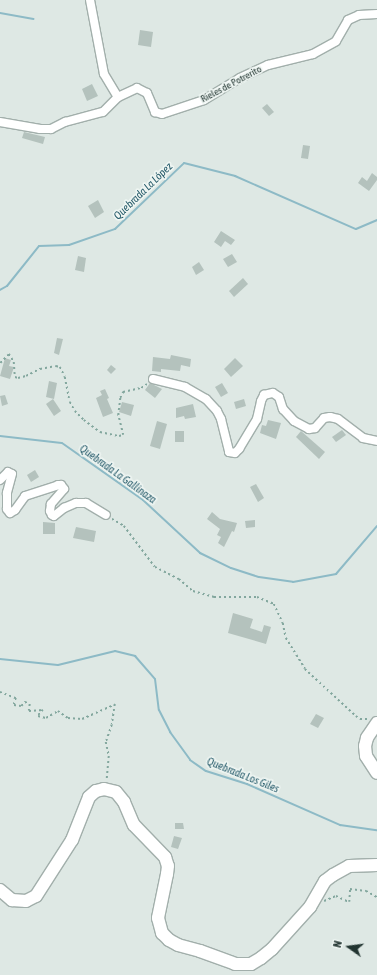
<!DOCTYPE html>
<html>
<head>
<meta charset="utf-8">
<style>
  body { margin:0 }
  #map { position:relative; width:377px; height:975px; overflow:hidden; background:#dee8e4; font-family:"Asap Condensed",sans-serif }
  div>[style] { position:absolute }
  .stream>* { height:2px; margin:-1px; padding:0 1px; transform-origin:1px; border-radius:1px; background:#8dbac6 }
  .building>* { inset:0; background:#b4c2bd }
  .path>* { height:1.5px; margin-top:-0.75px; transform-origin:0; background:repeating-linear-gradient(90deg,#83a79e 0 2px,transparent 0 5px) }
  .roads { filter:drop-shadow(1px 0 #a2afab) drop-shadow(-1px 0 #a2afab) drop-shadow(0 1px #a2afab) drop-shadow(0 -1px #a2afab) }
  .minor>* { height:8px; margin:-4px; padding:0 4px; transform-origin:4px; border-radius:4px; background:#fff }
  .secondary>* { height:12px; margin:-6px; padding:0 6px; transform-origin:6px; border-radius:6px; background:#fff }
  span { translate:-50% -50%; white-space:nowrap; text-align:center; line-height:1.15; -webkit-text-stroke:3.5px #eef5f2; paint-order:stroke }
  .street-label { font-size:10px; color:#223531 }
  .water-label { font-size:11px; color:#255a69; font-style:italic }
  .north { position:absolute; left:329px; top:927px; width:40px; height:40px; -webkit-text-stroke:3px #eef5f2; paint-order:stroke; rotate:284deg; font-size:11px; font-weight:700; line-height:16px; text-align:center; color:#223531 }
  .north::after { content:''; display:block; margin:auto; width:14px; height:18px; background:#223531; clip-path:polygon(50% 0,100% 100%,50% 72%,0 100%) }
</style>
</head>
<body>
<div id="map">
  <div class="stream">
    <div style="left:0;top:13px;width:34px;rotate:10deg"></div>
    <div style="left:0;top:290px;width:8px;rotate:-30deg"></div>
    <div style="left:7px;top:286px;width:51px;rotate:-51.3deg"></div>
    <div style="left:39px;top:246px;width:30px;rotate:-2deg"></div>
    <div style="left:69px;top:245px;width:49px;rotate:-19.2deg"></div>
    <div style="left:115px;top:229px;width:95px;rotate:-43.7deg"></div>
    <div style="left:184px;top:163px;width:53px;rotate:14.3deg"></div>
    <div style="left:235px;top:176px;width:132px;rotate:23.7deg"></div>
    <div style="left:356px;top:229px;width:23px;rotate:-23deg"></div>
    <div style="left:0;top:436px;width:62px;rotate:6.4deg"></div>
    <div style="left:62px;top:443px;width:99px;rotate:35.1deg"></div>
    <div style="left:143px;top:500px;width:78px;rotate:42.9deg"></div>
    <div style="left:200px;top:553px;width:34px;rotate:26deg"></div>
    <div style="left:231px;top:568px;width:29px;rotate:18deg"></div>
    <div style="left:259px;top:577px;width:34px;rotate:8deg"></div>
    <div style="left:293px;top:582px;width:44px;rotate:-10.5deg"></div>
    <div style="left:336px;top:574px;width:63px;rotate:-49.5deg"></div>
    <div style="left:0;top:659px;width:58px;rotate:5.9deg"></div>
    <div style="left:58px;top:665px;width:59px;rotate:-13.8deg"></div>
    <div style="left:115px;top:651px;width:21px;rotate:14deg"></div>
    <div style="left:135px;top:656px;width:30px;rotate:49deg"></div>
    <div style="left:155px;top:679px;width:31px;rotate:83deg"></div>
    <div style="left:159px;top:710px;width:25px;rotate:63deg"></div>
    <div style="left:170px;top:732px;width:34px;rotate:54deg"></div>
    <div style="left:190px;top:760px;width:19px;rotate:35deg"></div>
    <div style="left:206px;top:771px;width:43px;rotate:17.6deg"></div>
    <div style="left:247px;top:784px;width:102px;rotate:23.8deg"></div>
    <div style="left:340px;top:825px;width:37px;rotate:8deg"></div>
  </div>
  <div class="building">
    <div style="clip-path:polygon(140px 30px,153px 32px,151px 47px,138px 45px)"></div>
    <div style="clip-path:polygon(92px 84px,98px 96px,87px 101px,82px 89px)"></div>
    <div style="clip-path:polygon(267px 104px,274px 112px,269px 116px,262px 108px)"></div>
    <div style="clip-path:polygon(24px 132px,45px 137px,43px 144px,22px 138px)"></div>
    <div style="clip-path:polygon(303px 145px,310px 146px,308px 159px,301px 158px)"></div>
    <div style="clip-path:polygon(372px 173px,377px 177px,377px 180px,369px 191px,358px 183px,362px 177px,367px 181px)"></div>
    <div style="clip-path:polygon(98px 200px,104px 212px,95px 218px,88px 206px)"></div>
    <div style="clip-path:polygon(221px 231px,235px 240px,231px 245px,225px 241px,221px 247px,214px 242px)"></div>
    <div style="clip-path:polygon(232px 254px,237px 262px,228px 267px,223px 259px)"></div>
    <div style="clip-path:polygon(78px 256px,86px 258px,84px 272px,75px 270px)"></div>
    <div style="clip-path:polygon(199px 262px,204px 270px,196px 275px,192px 267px)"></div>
    <div style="clip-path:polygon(243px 278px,248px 284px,234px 297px,229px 291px)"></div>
    <div style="clip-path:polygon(57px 338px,63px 339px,59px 355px,54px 353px)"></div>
    <div style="clip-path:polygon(171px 355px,191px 359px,190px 367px,181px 365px,180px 371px,161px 369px,161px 372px,152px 371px,153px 357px,170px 359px)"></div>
    <div style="clip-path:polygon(5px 358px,11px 360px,9px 366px,14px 367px,10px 379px,0 376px)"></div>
    <div style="clip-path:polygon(235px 358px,243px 366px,231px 377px,224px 369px)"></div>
    <div style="clip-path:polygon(111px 365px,116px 369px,111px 374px,107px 370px)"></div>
    <div style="clip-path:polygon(49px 381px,57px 383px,54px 399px,46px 397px)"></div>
    <div style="clip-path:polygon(150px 383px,162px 389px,155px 398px,145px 390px)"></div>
    <div style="clip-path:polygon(222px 383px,228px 393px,221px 397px,215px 387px)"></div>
    <div style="clip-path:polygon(105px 389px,109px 398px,107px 399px,113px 413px,103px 417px,96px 398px,102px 395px,100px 391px)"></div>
    <div style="clip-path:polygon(5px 395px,8px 404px,2px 406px,0 396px)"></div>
    <div style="clip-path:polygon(53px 399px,61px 411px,54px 416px,46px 404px)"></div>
    <div style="clip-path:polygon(244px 399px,246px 406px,236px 409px,234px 402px)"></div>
    <div style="clip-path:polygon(122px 402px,134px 405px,131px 416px,119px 412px)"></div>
    <div style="clip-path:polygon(193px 404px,196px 417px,185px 419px,184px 416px,176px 418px,176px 408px)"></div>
    <div style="clip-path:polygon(268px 420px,281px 423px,276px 439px,260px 433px,262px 425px,266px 426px)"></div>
    <div style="clip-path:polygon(157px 421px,167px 424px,160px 449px,150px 446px)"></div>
    <div style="clip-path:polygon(342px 430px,346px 435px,336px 442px,332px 437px)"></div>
    <div style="clip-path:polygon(175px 431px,184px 431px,184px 442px,175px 442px)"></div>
    <div style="clip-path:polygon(301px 431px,325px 452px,319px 459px,296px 437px)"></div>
    <div style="clip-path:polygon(35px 470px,39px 477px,31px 482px,27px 475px)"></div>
    <div style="clip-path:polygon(256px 484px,264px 498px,258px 502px,250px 487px)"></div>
    <div style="clip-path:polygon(212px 512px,220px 519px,237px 523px,234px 532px,232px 531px,224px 547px,218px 543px,221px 537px,217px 535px,220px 529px,207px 519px)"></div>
    <div style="clip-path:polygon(255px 520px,255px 527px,246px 528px,245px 521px)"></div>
    <div style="clip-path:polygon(43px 522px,55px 523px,55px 534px,43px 534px)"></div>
    <div style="clip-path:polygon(76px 527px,96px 531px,94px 542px,73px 538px)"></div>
    <div style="clip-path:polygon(233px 613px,253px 619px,250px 628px,262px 632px,264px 625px,271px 627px,266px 644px,228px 633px)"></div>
    <div style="clip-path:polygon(316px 714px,324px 718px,318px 728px,310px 724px)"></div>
    <div style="clip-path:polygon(175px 823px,183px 823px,184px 829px,175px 829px)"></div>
    <div style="clip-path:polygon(174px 836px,182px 838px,178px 849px,171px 847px)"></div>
  </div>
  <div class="path">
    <div style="left:0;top:363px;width:13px;rotate:-45deg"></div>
    <div style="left:9px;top:354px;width:9px;rotate:58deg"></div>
    <div style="left:14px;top:362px;width:15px;rotate:86deg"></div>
    <div style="left:15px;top:377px;width:3px;rotate:18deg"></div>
    <div style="left:18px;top:378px;width:8px;rotate:-14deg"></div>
    <div style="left:26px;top:376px;width:16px;rotate:-27deg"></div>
    <div style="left:40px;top:369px;width:16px;rotate:-11deg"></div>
    <div style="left:56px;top:366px;width:4px;rotate:14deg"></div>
    <div style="left:60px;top:367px;width:11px;rotate:63deg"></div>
    <div style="left:65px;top:377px;width:25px;rotate:79deg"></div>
    <div style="left:70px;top:402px;width:10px;rotate:61deg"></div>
    <div style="left:75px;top:411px;width:13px;rotate:45deg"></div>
    <div style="left:84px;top:420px;width:20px;rotate:37deg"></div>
    <div style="left:100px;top:432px;width:19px;rotate:12deg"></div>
    <div style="left:119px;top:436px;width:4px;rotate:-14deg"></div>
    <div style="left:123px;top:435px;width:21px;rotate:-104deg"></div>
    <div style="left:118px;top:415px;width:17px;rotate:-83deg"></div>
    <div style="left:120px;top:398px;width:7px;rotate:-63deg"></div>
    <div style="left:123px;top:392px;width:18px;rotate:-13deg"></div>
    <div style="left:141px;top:388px;width:7px;rotate:-34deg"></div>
    <div style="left:112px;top:519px;width:14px;rotate:30deg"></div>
    <div style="left:124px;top:526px;width:51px;rotate:52.9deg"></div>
    <div style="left:155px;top:567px;width:27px;rotate:27deg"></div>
    <div style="left:179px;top:579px;width:18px;rotate:41deg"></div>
    <div style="left:193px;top:591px;width:22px;rotate:16deg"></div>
    <div style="left:214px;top:597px;width:43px"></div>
    <div style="left:257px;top:597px;width:18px;rotate:22deg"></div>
    <div style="left:274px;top:604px;width:21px;rotate:65deg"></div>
    <div style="left:283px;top:623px;width:15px;rotate:79deg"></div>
    <div style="left:286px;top:638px;width:36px;rotate:58deg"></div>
    <div style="left:305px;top:669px;width:69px;rotate:42.7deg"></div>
    <div style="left:356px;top:716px;width:5px;rotate:37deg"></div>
    <div style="left:360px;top:719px;width:7px"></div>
    <div style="left:0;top:692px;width:17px;rotate:21deg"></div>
    <div style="left:16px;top:698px;width:7px;rotate:106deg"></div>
    <div style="left:14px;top:705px;width:7px;rotate:8deg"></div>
    <div style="left:21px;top:706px;width:6px;rotate:-45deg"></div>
    <div style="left:25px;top:702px;width:5px;rotate:22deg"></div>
    <div style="left:30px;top:704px;width:7px;rotate:98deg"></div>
    <div style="left:29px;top:711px;width:14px;rotate:-4deg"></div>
    <div style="left:43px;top:710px;width:8px;rotate:130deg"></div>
    <div style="left:38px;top:716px;width:8px;rotate:14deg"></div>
    <div style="left:46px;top:718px;width:14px;rotate:-30deg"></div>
    <div style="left:58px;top:711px;width:12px;rotate:35deg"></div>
    <div style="left:68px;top:718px;width:14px;rotate:4deg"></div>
    <div style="left:82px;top:719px;width:36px;rotate:-24deg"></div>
    <div style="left:115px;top:704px;width:21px;rotate:98deg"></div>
    <div style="left:112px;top:725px;width:18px;rotate:109deg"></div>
    <div style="left:106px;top:742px;width:14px;rotate:78deg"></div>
    <div style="left:109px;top:756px;width:24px;rotate:95deg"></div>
    <div style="left:324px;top:901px;width:13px;rotate:-23deg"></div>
    <div style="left:336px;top:896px;width:14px;rotate:25deg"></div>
    <div style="left:349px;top:902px;width:13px;rotate:-86deg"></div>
    <div style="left:350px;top:889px;width:16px;rotate:7deg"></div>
    <div style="left:366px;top:891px;width:13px;rotate:29deg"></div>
  </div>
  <div class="roads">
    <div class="minor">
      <div style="left:90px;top:0;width:75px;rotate:79.3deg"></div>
      <div style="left:104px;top:74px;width:27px;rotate:59deg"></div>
      <div style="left:0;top:122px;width:41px;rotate:9.9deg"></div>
      <div style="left:40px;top:129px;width:11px"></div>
      <div style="left:51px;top:129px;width:16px;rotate:-27deg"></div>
      <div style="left:65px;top:122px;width:39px;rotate:-15deg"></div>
      <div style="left:103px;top:112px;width:21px;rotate:-45deg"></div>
      <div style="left:118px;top:97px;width:21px;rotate:-25deg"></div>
      <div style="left:137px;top:88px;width:11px;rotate:27deg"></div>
      <div style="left:147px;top:93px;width:21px;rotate:67deg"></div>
      <div style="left:155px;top:112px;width:7px;rotate:16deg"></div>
      <div style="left:162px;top:114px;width:44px;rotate:-18.4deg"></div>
      <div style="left:204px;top:100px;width:42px;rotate:-31.4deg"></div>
      <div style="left:240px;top:78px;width:31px;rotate:-25deg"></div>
      <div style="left:268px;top:65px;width:46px;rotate:-13.7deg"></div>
      <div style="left:313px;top:54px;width:26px;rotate:-29deg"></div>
      <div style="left:336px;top:41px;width:24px;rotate:-60deg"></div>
      <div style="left:348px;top:20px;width:12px;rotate:-24deg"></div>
      <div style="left:359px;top:15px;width:18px;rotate:-3deg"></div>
      <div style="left:153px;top:379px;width:33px;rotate:14deg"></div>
      <div style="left:185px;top:387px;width:24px;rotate:30deg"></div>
      <div style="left:206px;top:399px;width:16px;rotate:47deg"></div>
      <div style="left:217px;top:411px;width:9px;rotate:63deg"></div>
      <div style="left:221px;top:419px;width:34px;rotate:76deg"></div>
      <div style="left:229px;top:452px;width:6px;rotate:9deg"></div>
      <div style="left:235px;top:453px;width:6px;rotate:-45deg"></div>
      <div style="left:239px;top:449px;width:35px;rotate:-59deg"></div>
      <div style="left:257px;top:419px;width:18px;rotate:-77deg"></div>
      <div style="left:261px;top:401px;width:7px;rotate:-63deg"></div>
      <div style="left:264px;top:395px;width:9px;rotate:-13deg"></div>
      <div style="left:273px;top:393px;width:7px;rotate:34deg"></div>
      <div style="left:279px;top:397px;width:13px;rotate:72deg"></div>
      <div style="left:283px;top:409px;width:16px;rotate:47deg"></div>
      <div style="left:294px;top:421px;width:17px;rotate:28deg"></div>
      <div style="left:309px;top:429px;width:6px;rotate:-9deg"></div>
      <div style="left:315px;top:428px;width:13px;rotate:-48deg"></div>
      <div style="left:324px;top:418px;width:6px;rotate:-9deg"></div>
      <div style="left:330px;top:417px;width:8px;rotate:14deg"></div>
      <div style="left:338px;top:419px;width:31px;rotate:37deg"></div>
      <div style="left:363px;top:438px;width:14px;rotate:12deg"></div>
      <div style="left:0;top:480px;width:11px;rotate:-45deg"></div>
      <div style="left:8px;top:472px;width:4px;rotate:27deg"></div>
      <div style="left:12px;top:474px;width:20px;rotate:105deg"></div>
      <div style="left:7px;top:493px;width:16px;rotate:90deg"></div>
      <div style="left:7px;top:509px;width:5px;rotate:53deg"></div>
      <div style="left:10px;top:513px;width:6px;rotate:-31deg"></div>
      <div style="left:15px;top:510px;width:17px;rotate:-54deg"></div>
      <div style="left:25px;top:496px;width:35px;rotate:-18deg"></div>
      <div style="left:58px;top:485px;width:3px"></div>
      <div style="left:61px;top:485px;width:5px;rotate:53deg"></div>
      <div style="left:64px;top:489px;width:20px;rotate:131deg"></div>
      <div style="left:51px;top:504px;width:7px;rotate:98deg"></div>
      <div style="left:50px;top:511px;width:4px;rotate:63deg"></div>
      <div style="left:52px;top:515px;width:2px;rotate:27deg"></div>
      <div style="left:54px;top:516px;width:13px;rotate:-39deg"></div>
      <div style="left:64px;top:508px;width:13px;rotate:-23deg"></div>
      <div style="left:76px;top:503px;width:10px"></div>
      <div style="left:86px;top:503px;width:23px;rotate:31deg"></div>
    </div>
    <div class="secondary">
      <div style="left:377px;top:723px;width:18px;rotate:124deg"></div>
      <div style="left:367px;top:738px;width:8px;rotate:104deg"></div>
      <div style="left:365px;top:746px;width:10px;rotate:84deg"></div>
      <div style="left:366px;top:756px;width:20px;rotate:57deg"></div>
      <div style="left:0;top:890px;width:16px;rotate:40deg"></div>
      <div style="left:12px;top:900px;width:14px;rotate:4deg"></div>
      <div style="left:26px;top:901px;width:11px;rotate:-27deg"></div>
      <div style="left:36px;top:896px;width:67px;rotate:-57.3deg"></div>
      <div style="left:72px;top:840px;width:46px;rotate:-68.4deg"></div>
      <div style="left:89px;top:797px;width:9px;rotate:-41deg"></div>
      <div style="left:96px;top:791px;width:8px;rotate:-14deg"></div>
      <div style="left:104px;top:789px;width:12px;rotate:14deg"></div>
      <div style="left:116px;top:792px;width:13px;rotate:51deg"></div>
      <div style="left:124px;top:802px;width:25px;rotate:67deg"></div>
      <div style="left:134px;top:825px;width:45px;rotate:45.9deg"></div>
      <div style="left:165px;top:857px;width:9px;rotate:72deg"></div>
      <div style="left:168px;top:866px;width:8px;rotate:97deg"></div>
      <div style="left:167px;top:874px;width:45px;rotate:101.6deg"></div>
      <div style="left:158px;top:918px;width:16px;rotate:75deg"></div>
      <div style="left:162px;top:933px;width:10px;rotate:45deg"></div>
      <div style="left:169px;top:940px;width:10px;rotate:29deg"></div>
      <div style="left:178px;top:945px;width:23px;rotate:15deg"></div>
      <div style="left:200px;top:951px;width:37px;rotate:20deg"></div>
      <div style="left:235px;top:964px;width:16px"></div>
      <div style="left:251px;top:964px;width:12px;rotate:-31deg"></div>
      <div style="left:261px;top:958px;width:14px;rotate:-39deg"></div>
      <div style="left:272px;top:949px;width:57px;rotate:-47.9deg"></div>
      <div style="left:310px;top:907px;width:30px;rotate:-60deg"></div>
      <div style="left:325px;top:881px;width:10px;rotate:-37deg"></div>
      <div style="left:333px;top:875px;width:18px;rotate:-29deg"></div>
      <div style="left:349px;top:866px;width:28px;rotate:-2deg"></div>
    </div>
  </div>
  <div class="street-label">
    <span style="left:231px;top:84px;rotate:-28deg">Rieles de Potrerito</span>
  </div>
  <div class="water-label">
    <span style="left:143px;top:191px;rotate:-44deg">Quebrada La López</span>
    <span style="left:118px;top:474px;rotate:36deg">Quebrada La Gallinaza</span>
    <span style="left:243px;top:775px;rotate:22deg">Quebrada Los Giles</span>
  </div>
  <div class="north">N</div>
</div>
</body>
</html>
